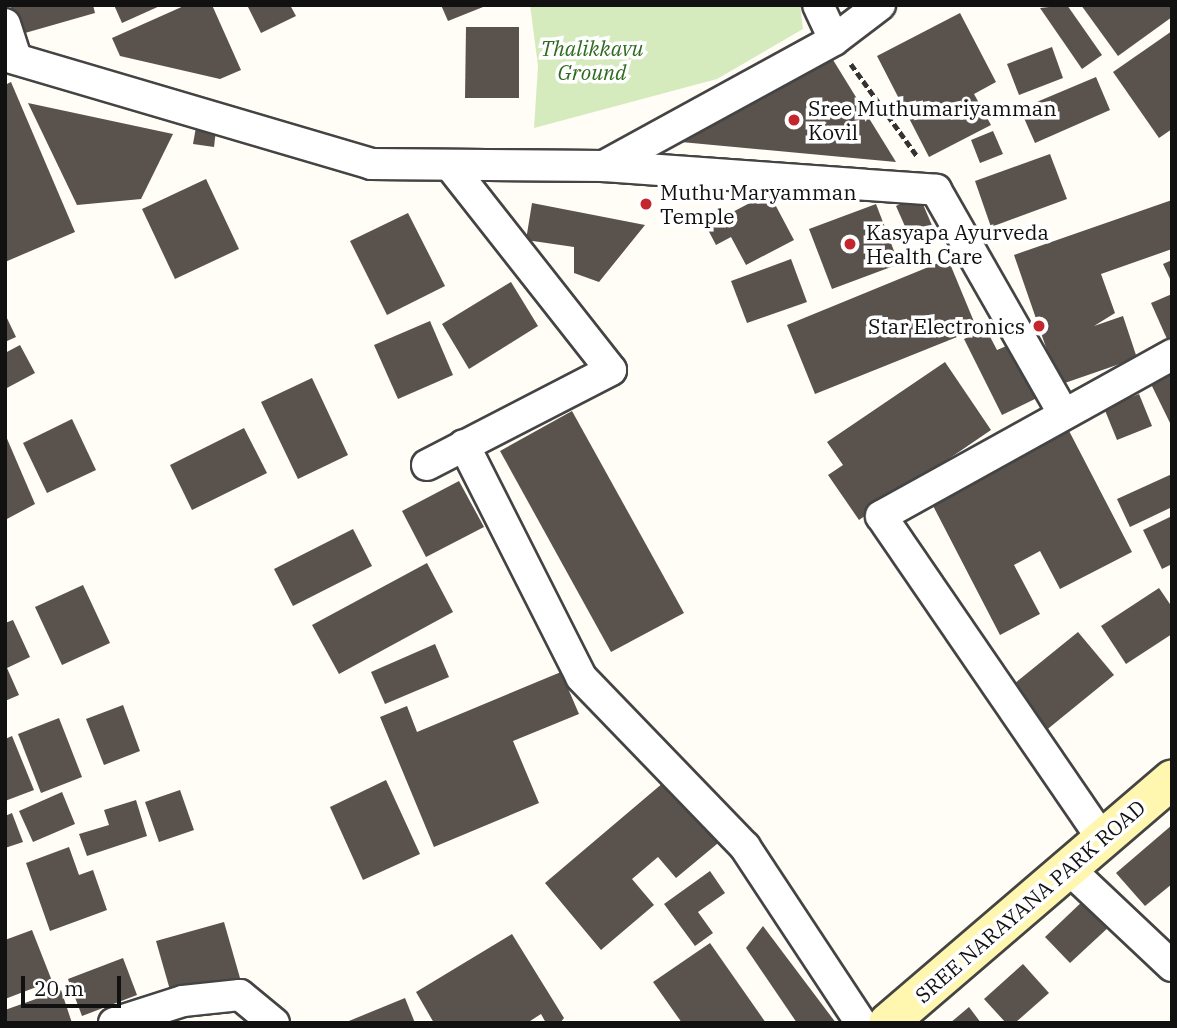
<!DOCTYPE html>
<html>
<head>
<meta charset="utf-8">
<style>
  body { margin:0 }
  #map { position:relative; width:1177px; height:1028px; overflow:hidden; background:#fffdf5; font-family:"IBM Plex Serif",serif }
  div>[style] { position:absolute }
  .green>* { inset:0; background:#d5ebbd }
  .building>* { inset:0; background:#5a524d }
  .path>* { height:4.5px; margin-top:-2.25px; transform-origin:0; background:repeating-linear-gradient(90deg,#333 0 7px,transparent 0 10.5px) }
  .roads { filter:drop-shadow(2px 0 #444) drop-shadow(-2px 0 #444) drop-shadow(0 2px #444) drop-shadow(0 -2px #444) }
  .minor>* { height:30px; margin:-15px; padding:0 15px; transform-origin:15px; border-radius:15px; background:#fff }
  .secondary>* { height:38px; margin:-19px; padding:0 19px; transform-origin:19px; border-radius:19px; background:#fff6b0 }
  .dots>* { width:19px; height:19px; translate:-50% -50%; box-sizing:border-box; border:4px solid #fff; border-radius:50% }
  span { translate:-50% -50%; white-space:nowrap; text-align:center; line-height:1.15; -webkit-text-stroke:7px #fff; paint-order:stroke }
  .park-label { font-size:21px; color:#2f6b1f; font-style:italic }
  .poi-label { font-size:21px; color:#111 }
  .left { translate:0 -50%; text-align:left }
  .right { translate:-100% -50%; text-align:right }
  .street-label { font-size:21px; color:#111 }
  .frame { position:absolute; inset:0; border:7px solid #111; pointer-events:none }
  .scale { position:absolute; left:21px; top:976px; width:100px; height:32px; box-sizing:border-box; border:4px solid #111; border-top:0; padding-left:9px; font-size:21px; line-height:24px; white-space:nowrap; color:#111; -webkit-text-stroke:5px #fff; paint-order:stroke }
</style>
</head>
<body>
<div id="map">
  <div class="green">
    <div style="clip-path:polygon(530px 5px,800px 5px,803px 29px,717px 79px,534px 128px,538px 66px)"></div>
  </div>
  <div class="building">
    <div style="clip-path:polygon(10px 5px,93px 5px,95px 13px,18px 35px)"></div>
    <div style="clip-path:polygon(114px 5px,162px 5px,122px 23px)"></div>
    <div style="clip-path:polygon(186px 5px,212px 5px,241px 70px,220px 79px,120px 56px,112px 38px)"></div>
    <div style="clip-path:polygon(247px 5px,290px 5px,296px 16px,261px 33px)"></div>
    <div style="clip-path:polygon(441px 5px,488px 5px,448px 21px)"></div>
    <div style="clip-path:polygon(1067px 5px,1102px 55px,1082px 69px,1040px 8px)"></div>
    <div style="clip-path:polygon(1081px 5px,1172px 5px,1172px 17px,1118px 56px)"></div>
    <div style="clip-path:polygon(960px 13px,996px 82px,974px 94px,991px 125px,929px 157px,877px 56px)"></div>
    <div style="clip-path:polygon(466px 27px,519px 27px,519px 98px,465px 98px)"></div>
    <div style="clip-path:polygon(1172px 31px,1172px 129px,1159px 138px,1113px 72px)"></div>
    <div style="clip-path:polygon(1052px 47px,1063px 78px,1019px 95px,1007px 64px)"></div>
    <div style="clip-path:polygon(830px 55px,896px 162px,681px 142px,754px 98px)"></div>
    <div style="clip-path:polygon(1096px 77px,1110px 110px,1035px 143px,1020px 109px)"></div>
    <div style="clip-path:polygon(11px 82px,75px 232px,5px 262px,5px 85px)"></div>
    <div style="clip-path:polygon(28px 103px,173px 134px,141px 199px,77px 205px)"></div>
    <div style="clip-path:polygon(196px 127px,216px 130px,214px 147px,193px 144px)"></div>
    <div style="clip-path:polygon(993px 131px,1003px 154px,980px 163px,971px 140px)"></div>
    <div style="clip-path:polygon(1050px 154px,1067px 199px,991px 227px,975px 181px)"></div>
    <div style="clip-path:polygon(206px 179px,239px 249px,175px 279px,142px 209px)"></div>
    <div style="clip-path:polygon(769px 193px,794px 240px,746px 265px,731px 237px,716px 245px,706px 226px)"></div>
    <div style="clip-path:polygon(919px 195px,934px 230px,911px 240px,896px 206px)"></div>
    <div style="clip-path:polygon(1172px 200px,1172px 249px,1101px 274px,1115px 313px,1094px 326px,1123px 316px,1137px 358px,1059px 385px,1014px 255px)"></div>
    <div style="clip-path:polygon(532px 203px,645px 225px,599px 282px,574px 273px,574px 247px,526px 240px)"></div>
    <div style="clip-path:polygon(876px 204px,899px 264px,832px 289px,809px 229px)"></div>
    <div style="clip-path:polygon(408px 213px,445px 286px,387px 315px,350px 241px)"></div>
    <div style="clip-path:polygon(791px 259px,807px 302px,747px 323px,731px 281px)"></div>
    <div style="clip-path:polygon(948px 259px,977px 329px,815px 394px,787px 325px)"></div>
    <div style="clip-path:polygon(1172px 260px,1172px 283px,1163px 264px)"></div>
    <div style="clip-path:polygon(511px 282px,538px 326px,469px 369px,442px 324px)"></div>
    <div style="clip-path:polygon(1172px 294px,1172px 337px,1167px 339px,1151px 303px)"></div>
    <div style="clip-path:polygon(5px 314px,16px 337px,5px 342px)"></div>
    <div style="clip-path:polygon(430px 321px,453px 375px,398px 399px,374px 345px)"></div>
    <div style="clip-path:polygon(986px 329px,997px 350px,1018px 341px,1045px 394px,1002px 415px,964px 339px)"></div>
    <div style="clip-path:polygon(20px 345px,35px 373px,5px 389px,5px 353px)"></div>
    <div style="clip-path:polygon(945px 362px,991px 430px,859px 520px,828px 475px,843px 465px,827px 442px)"></div>
    <div style="clip-path:polygon(1172px 369px,1172px 427px,1149px 380px)"></div>
    <div style="clip-path:polygon(312px 378px,348px 455px,298px 479px,261px 402px)"></div>
    <div style="clip-path:polygon(1139px 394px,1152px 426px,1117px 440px,1104px 408px)"></div>
    <div style="clip-path:polygon(572px 411px,684px 613px,611px 652px,500px 451px)"></div>
    <div style="clip-path:polygon(72px 419px,96px 470px,47px 493px,23px 443px)"></div>
    <div style="clip-path:polygon(1067px 427px,1132px 552px,1060px 589px,1040px 551px,1014px 565px,1040px 614px,1000px 635px,929px 498px)"></div>
    <div style="clip-path:polygon(244px 428px,267px 473px,192px 510px,170px 465px)"></div>
    <div style="clip-path:polygon(5px 434px,35px 504px,5px 520px)"></div>
    <div style="clip-path:polygon(1172px 474px,1172px 507px,1130px 527px,1117px 499px)"></div>
    <div style="clip-path:polygon(459px 481px,484px 527px,426px 557px,402px 511px)"></div>
    <div style="clip-path:polygon(1172px 516px,1172px 564px,1162px 569px,1143px 530px)"></div>
    <div style="clip-path:polygon(353px 529px,372px 566px,293px 606px,274px 569px)"></div>
    <div style="clip-path:polygon(427px 563px,453px 612px,339px 674px,312px 625px)"></div>
    <div style="clip-path:polygon(83px 585px,110px 643px,62px 665px,35px 607px)"></div>
    <div style="clip-path:polygon(1159px 588px,1172px 607px,1172px 634px,1126px 664px,1101px 626px)"></div>
    <div style="clip-path:polygon(13px 620px,30px 657px,7px 668px,19px 695px,5px 701px,5px 623px)"></div>
    <div style="clip-path:polygon(1078px 632px,1114px 675px,1044px 732px,1009px 688px)"></div>
    <div style="clip-path:polygon(435px 644px,449px 677px,385px 704px,371px 672px)"></div>
    <div style="clip-path:polygon(561px 672px,579px 714px,513px 741px,539px 803px,434px 847px,380px 717px,407px 706px,417px 732px)"></div>
    <div style="clip-path:polygon(123px 705px,140px 751px,104px 765px,86px 719px)"></div>
    <div style="clip-path:polygon(59px 718px,82px 777px,41px 793px,18px 734px)"></div>
    <div style="clip-path:polygon(12px 736px,34px 790px,5px 801px,5px 739px)"></div>
    <div style="clip-path:polygon(670px 777px,723px 839px,676px 878px,658px 857px,632px 879px,654px 905px,601px 950px,545px 883px)"></div>
    <div style="clip-path:polygon(386px 780px,420px 854px,363px 880px,330px 807px)"></div>
    <div style="clip-path:polygon(180px 790px,194px 830px,159px 842px,145px 802px)"></div>
    <div style="clip-path:polygon(62px 792px,75px 824px,33px 842px,19px 811px)"></div>
    <div style="clip-path:polygon(136px 800px,147px 836px,87px 856px,79px 834px,109px 825px,104px 810px)"></div>
    <div style="clip-path:polygon(12px 813px,23px 842px,5px 848px,5px 816px)"></div>
    <div style="clip-path:polygon(1172px 825px,1172px 884px,1145px 906px,1116px 873px)"></div>
    <div style="clip-path:polygon(69px 847px,79px 875px,93px 870px,107px 910px,50px 931px,26px 863px)"></div>
    <div style="clip-path:polygon(710px 871px,725px 893px,698px 912px,713px 933px,695px 946px,664px 904px)"></div>
    <div style="clip-path:polygon(1086px 898px,1111px 925px,1070px 963px,1045px 937px)"></div>
    <div style="clip-path:polygon(224px 922px,240px 978px,172px 997px,156px 941px)"></div>
    <div style="clip-path:polygon(763px 926px,836px 1023px,797px 1023px,746px 948px)"></div>
    <div style="clip-path:polygon(32px 930px,52px 981px,5px 999px,5px 940px)"></div>
    <div style="clip-path:polygon(512px 934px,564px 1018px,560px 1023px,546px 1023px,541px 1014px,527px 1023px,434px 1023px,416px 992px)"></div>
    <div style="clip-path:polygon(710px 943px,766px 1023px,682px 1023px,653px 982px)"></div>
    <div style="clip-path:polygon(123px 958px,137px 995px,82px 1016px,68px 979px)"></div>
    <div style="clip-path:polygon(1023px 964px,1049px 993px,1015px 1023px,1006px 1023px,984px 999px)"></div>
    <div style="clip-path:polygon(61px 990px,72px 1023px,5px 1023px,5px 1010px)"></div>
    <div style="clip-path:polygon(405px 998px,415px 1023px,344px 1023px)"></div>
    <div style="clip-path:polygon(969px 1007px,981px 1023px,950px 1023px)"></div>
  </div>
  <div class="path">
    <div style="left:851px;top:64px;width:113px;rotate:54.3deg"></div>
  </div>
  <div class="roads">
    <div class="minor">
      <div style="left:818px;top:5px;width:38px;rotate:65deg"></div>
      <div style="left:5px;top:24px;width:33px;rotate:72deg"></div>
      <div style="left:5px;top:56px;width:382px;rotate:16.4deg"></div>
      <div style="left:371px;top:164px;width:233px;rotate:0.5deg"></div>
      <div style="left:604px;top:166px;width:333px;rotate:4.1deg"></div>
      <div style="left:936px;top:190px;width:257px;rotate:60.3deg"></div>
      <div style="left:604px;top:166px;width:262px;rotate:-28.7deg"></div>
      <div style="left:834px;top:40px;width:58px;rotate:-37.3deg"></div>
      <div style="left:464px;top:445px;width:260px;rotate:63.2deg"></div>
      <div style="left:581px;top:677px;width:236px;rotate:46deg"></div>
      <div style="left:745px;top:847px;width:211px;rotate:56.6deg"></div>
      <div style="left:427px;top:465px;width:207px;rotate:-27.3deg"></div>
      <div style="left:611px;top:370px;width:257px;rotate:-128.2deg"></div>
      <div style="left:1101px;top:837px;width:389px;rotate:-124.4deg"></div>
      <div style="left:881px;top:516px;width:333px;rotate:-29deg"></div>
      <div style="left:1068px;top:868px;width:143px;rotate:43.3deg"></div>
      <div style="left:114px;top:1023px;width:72px;rotate:-17.7deg"></div>
      <div style="left:183px;top:1001px;width:57px;rotate:-6deg"></div>
      <div style="left:240px;top:995px;width:44px;rotate:39.5deg"></div>
    </div>
    <div class="secondary">
      <div style="left:888px;top:1023px;width:374px;rotate:-40.6deg"></div>
    </div>
  </div>
  <div class="dots">
    <div style="left:794px;top:120px;background:#c4262e"></div>
    <div style="left:646px;top:204px;background:#c4262e"></div>
    <div style="left:850px;top:244px;background:#c4262e"></div>
    <div style="left:1039px;top:326px;background:#c4262e"></div>
  </div>
  <div class="park-label">
    <span style="left:592px;top:60px">Thalikkavu<br>Ground</span>
  </div>
  <div class="poi-label">
    <span class="left" style="left:808px;top:120px">Sree Muthumariyamman<br>Kovil</span>
    <span class="left" style="left:660px;top:204px">Muthu Maryamman<br>Temple</span>
    <span class="left" style="left:866px;top:244px">Kasyapa Ayurveda<br>Health Care</span>
    <span class="right" style="left:1025px;top:326px">Star Electronics</span>
  </div>
  <div class="street-label">
    <span style="left:1030px;top:901px;rotate:-41deg">SREE NARAYANA PARK ROAD</span>
  </div>
  <div class="frame"></div>
  <div class="scale">20 m</div>
</div>
</body>
</html>
